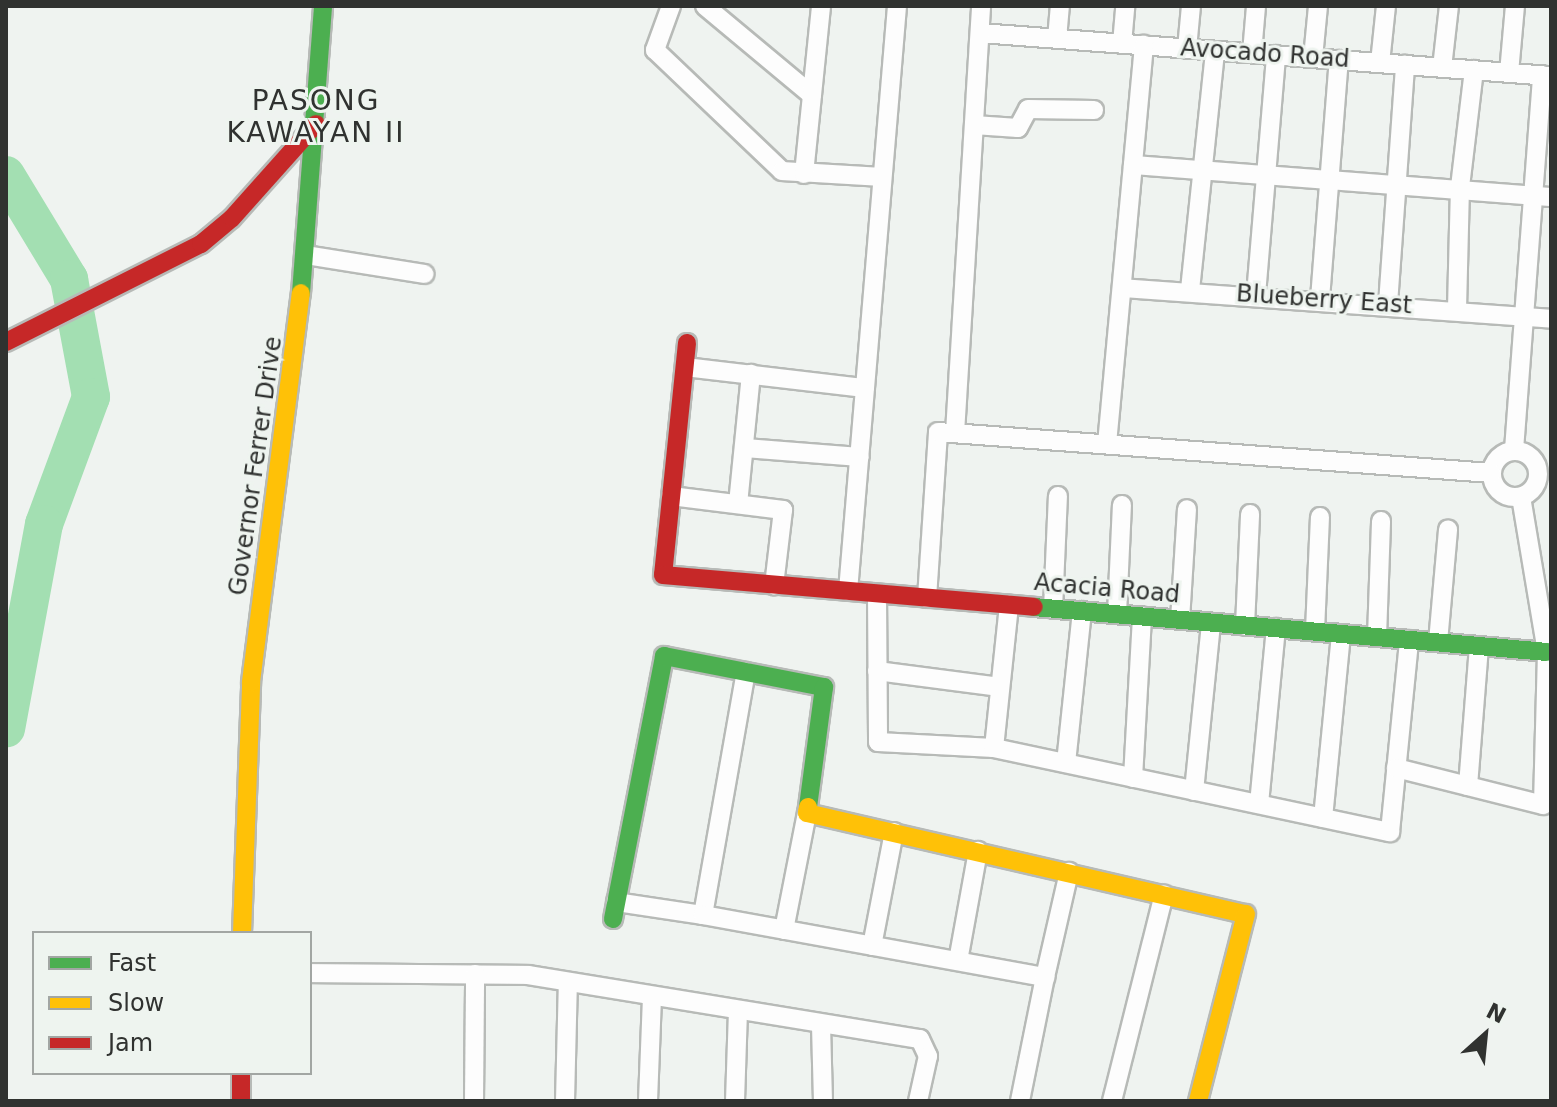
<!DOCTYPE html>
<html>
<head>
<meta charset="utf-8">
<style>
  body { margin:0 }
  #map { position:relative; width:1557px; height:1107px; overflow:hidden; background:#eff3f0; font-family:"DejaVu Sans",sans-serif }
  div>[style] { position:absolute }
  .river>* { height:38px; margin:-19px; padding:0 19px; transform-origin:19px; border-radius:19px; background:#a3dfb2 }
  .roads { filter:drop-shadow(2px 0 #b7bab7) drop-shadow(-2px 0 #b7bab7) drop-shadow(0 2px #b7bab7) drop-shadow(0 -2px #b7bab7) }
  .street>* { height:18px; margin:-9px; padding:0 9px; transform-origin:9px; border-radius:9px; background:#fdfdfd }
  .street>.ring { margin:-9px; padding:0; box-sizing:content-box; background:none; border:18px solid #fdfdfd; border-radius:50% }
  .fast>* { height:18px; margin:-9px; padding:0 9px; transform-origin:9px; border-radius:9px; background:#4caf50 }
  .slow>* { height:18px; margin:-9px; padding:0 9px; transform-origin:9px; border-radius:9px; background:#ffc107 }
  .jam>* { height:18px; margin:-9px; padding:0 9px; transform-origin:9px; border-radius:9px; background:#c62828 }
  span { translate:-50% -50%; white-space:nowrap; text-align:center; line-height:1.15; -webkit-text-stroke:6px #eef4ef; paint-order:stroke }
  .street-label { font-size:24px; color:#303230 }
  .quarter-label { font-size:28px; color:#303230; letter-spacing:2px }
  .frame { position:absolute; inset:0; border:8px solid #303230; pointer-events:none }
  .legend { position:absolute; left:32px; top:931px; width:280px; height:144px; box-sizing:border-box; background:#eef4ef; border:2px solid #a2a6a3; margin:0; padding:10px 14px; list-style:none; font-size:24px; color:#303230 }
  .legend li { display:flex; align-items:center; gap:16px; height:40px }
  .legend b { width:40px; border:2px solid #a2a6a3 }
  .north { position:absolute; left:1445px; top:995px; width:80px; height:80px; -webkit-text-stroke:6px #eef4ef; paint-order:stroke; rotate:27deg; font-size:22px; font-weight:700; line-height:32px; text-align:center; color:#303230 }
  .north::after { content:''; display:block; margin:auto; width:28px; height:36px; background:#303230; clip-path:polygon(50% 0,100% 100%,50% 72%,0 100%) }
</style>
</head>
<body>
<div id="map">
  <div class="river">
    <div style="left:6px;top:175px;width:122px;rotate:58.8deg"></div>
    <div style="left:69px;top:279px;width:120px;rotate:79.4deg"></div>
    <div style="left:91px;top:397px;width:135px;rotate:110.3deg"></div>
    <div style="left:44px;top:524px;width:208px;rotate:100.5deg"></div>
  </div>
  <div class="roads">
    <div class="street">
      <div style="left:671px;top:6px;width:47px;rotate:110deg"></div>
      <div style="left:655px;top:50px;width:175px;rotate:43.6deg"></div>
      <div style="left:782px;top:171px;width:100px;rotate:3.4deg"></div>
      <div style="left:705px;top:6px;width:139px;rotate:39.8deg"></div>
      <div style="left:980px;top:33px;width:573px;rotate:4.31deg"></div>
      <div style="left:1057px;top:39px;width:33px;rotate:-85deg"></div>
      <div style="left:1122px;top:44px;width:38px;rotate:-85deg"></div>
      <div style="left:1187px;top:49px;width:43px;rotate:-84.7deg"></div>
      <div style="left:1252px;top:53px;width:47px;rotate:-85.1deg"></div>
      <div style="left:1313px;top:58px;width:52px;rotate:-84.5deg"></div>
      <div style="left:1380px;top:63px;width:57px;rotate:-84deg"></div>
      <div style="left:1442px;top:68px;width:62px;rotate:-83.6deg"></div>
      <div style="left:1509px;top:73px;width:67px;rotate:-84.9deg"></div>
      <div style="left:974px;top:125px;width:44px;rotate:3.9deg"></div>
      <div style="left:1018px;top:128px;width:21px;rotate:-62deg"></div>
      <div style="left:1028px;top:109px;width:66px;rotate:0.9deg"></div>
      <div style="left:1133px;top:165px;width:419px;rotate:4.4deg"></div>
      <div style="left:804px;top:174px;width:169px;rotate:-84.2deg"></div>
      <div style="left:306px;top:255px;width:120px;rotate:9.1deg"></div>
      <div style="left:1122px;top:288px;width:430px;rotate:4.1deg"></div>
      <div style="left:1190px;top:290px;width:240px;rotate:-84deg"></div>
      <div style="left:1256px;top:295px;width:241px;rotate:-85.2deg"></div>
      <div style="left:1320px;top:299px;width:240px;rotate:-85.5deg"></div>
      <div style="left:1388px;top:304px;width:240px;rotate:-85.9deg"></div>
      <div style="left:1457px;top:309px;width:122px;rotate:-88.6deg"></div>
      <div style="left:1460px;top:187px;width:118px;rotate:-83.2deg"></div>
      <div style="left:685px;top:367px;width:181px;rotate:6.7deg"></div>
      <div style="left:955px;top:433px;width:428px;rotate:-86.5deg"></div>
      <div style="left:1107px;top:444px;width:401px;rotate:-84.7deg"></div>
      <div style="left:745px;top:448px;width:115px;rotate:4.5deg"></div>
      <div style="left:1514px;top:450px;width:376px;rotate:-85.7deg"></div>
      <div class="ring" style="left:1492px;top:451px;width:28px;height:28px"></div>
      <div style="left:671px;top:496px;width:113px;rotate:7.1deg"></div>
      <div style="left:783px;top:510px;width:76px;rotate:96.8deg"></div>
      <div style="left:738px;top:504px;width:131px;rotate:-84.3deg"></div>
      <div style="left:848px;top:591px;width:587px;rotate:-85.21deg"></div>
      <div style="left:877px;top:594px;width:148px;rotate:89.6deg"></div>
      <div style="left:878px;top:742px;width:116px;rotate:3deg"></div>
      <div style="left:994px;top:748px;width:405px;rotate:12deg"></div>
      <div style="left:1390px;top:832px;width:193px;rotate:-84.3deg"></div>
      <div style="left:927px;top:598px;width:166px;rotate:-86.2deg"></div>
      <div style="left:938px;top:432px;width:555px;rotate:4.24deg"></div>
      <div style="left:1053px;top:609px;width:113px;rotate:-87.5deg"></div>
      <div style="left:1117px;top:614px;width:109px;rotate:-87.4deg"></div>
      <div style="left:1180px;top:620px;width:111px;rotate:-86.4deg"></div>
      <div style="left:1245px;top:626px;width:112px;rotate:-87.4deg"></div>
      <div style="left:1315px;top:631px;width:114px;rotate:-87.5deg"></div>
      <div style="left:1377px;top:637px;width:116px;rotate:-88deg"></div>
      <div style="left:1438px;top:642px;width:113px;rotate:-84.9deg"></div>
      <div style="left:877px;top:671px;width:124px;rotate:7.4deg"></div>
      <div style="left:994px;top:748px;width:144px;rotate:-84deg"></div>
      <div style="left:1066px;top:763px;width:153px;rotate:-84deg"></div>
      <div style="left:1396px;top:768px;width:152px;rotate:14.1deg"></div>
      <div style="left:1543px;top:805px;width:153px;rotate:-88.5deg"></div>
      <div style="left:1547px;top:652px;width:157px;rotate:-99.5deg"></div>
      <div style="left:1133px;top:778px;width:162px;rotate:-86.8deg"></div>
      <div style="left:1468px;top:786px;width:139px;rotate:-85.5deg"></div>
      <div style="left:1194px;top:791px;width:169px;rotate:-84.2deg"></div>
      <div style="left:1259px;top:804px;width:177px;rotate:-84.5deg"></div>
      <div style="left:1323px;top:818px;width:185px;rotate:-84.4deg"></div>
      <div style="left:616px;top:902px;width:88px;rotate:8.5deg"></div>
      <div style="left:703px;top:915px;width:247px;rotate:-80deg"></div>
      <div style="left:703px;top:915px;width:348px;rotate:10.3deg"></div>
      <div style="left:1045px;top:977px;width:126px;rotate:101.4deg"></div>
      <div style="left:784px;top:930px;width:119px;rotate:-78.9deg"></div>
      <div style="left:872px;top:946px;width:116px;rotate:-79.1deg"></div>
      <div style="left:958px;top:961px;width:112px;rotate:-79.7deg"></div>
      <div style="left:310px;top:973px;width:218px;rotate:0.5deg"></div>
      <div style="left:528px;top:975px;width:397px;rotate:9.3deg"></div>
      <div style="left:920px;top:1039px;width:19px;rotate:65deg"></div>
      <div style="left:928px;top:1056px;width:46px;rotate:102.5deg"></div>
      <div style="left:1045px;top:977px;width:108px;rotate:-77.1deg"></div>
      <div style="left:821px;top:1025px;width:76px;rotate:88.5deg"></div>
      <div style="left:474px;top:1101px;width:127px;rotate:-89.5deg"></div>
      <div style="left:565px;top:1101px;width:119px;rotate:-88.6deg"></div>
      <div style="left:648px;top:1101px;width:105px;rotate:-87.8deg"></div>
      <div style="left:735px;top:1101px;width:90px;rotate:-88.1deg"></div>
      <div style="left:1112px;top:1101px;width:213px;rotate:-75.9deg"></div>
    </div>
    <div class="fast">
      <div style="left:301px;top:293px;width:288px;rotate:-85.6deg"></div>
      <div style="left:1034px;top:607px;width:515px;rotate:5.01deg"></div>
      <div style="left:613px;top:919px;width:268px;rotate:-79deg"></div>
      <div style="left:664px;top:656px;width:163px;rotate:11deg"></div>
      <div style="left:824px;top:687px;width:121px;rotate:97.6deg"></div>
    </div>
    <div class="slow">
      <div style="left:808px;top:807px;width:6px;rotate:99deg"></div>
      <div style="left:807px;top:813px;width:450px;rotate:13deg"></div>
      <div style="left:1246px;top:914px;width:193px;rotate:104.4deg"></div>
      <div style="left:242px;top:933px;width:251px;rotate:-87.9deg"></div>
      <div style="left:251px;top:682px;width:392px;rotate:-82.7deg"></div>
    </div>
    <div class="jam">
      <div style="left:6px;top:342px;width:218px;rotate:-26.7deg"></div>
      <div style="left:201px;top:244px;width:40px;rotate:-40deg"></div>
      <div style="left:232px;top:218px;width:126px;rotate:-48.2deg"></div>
      <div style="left:687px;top:343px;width:233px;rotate:95.9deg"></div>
      <div style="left:663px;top:575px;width:372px;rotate:4.9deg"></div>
      <div style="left:241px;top:1073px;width:28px;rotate:90deg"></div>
    </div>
  </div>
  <div class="street-label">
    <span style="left:1265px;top:54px;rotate:4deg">Avocado Road</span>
    <span style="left:1324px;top:300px;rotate:4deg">Blueberry East</span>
    <span style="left:256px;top:466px;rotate:-82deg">Governor Ferrer Drive</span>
    <span style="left:1107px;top:589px;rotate:5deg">Acacia Road</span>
  </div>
  <div class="quarter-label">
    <span style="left:316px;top:117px">PASONG<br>KAWAYAN II</span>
  </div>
  <div class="frame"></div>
  <ul class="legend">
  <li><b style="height:10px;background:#4caf50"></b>Fast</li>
  <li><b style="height:10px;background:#ffc107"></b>Slow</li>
  <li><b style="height:10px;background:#c62828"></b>Jam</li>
  </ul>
  <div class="north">N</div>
</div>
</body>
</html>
